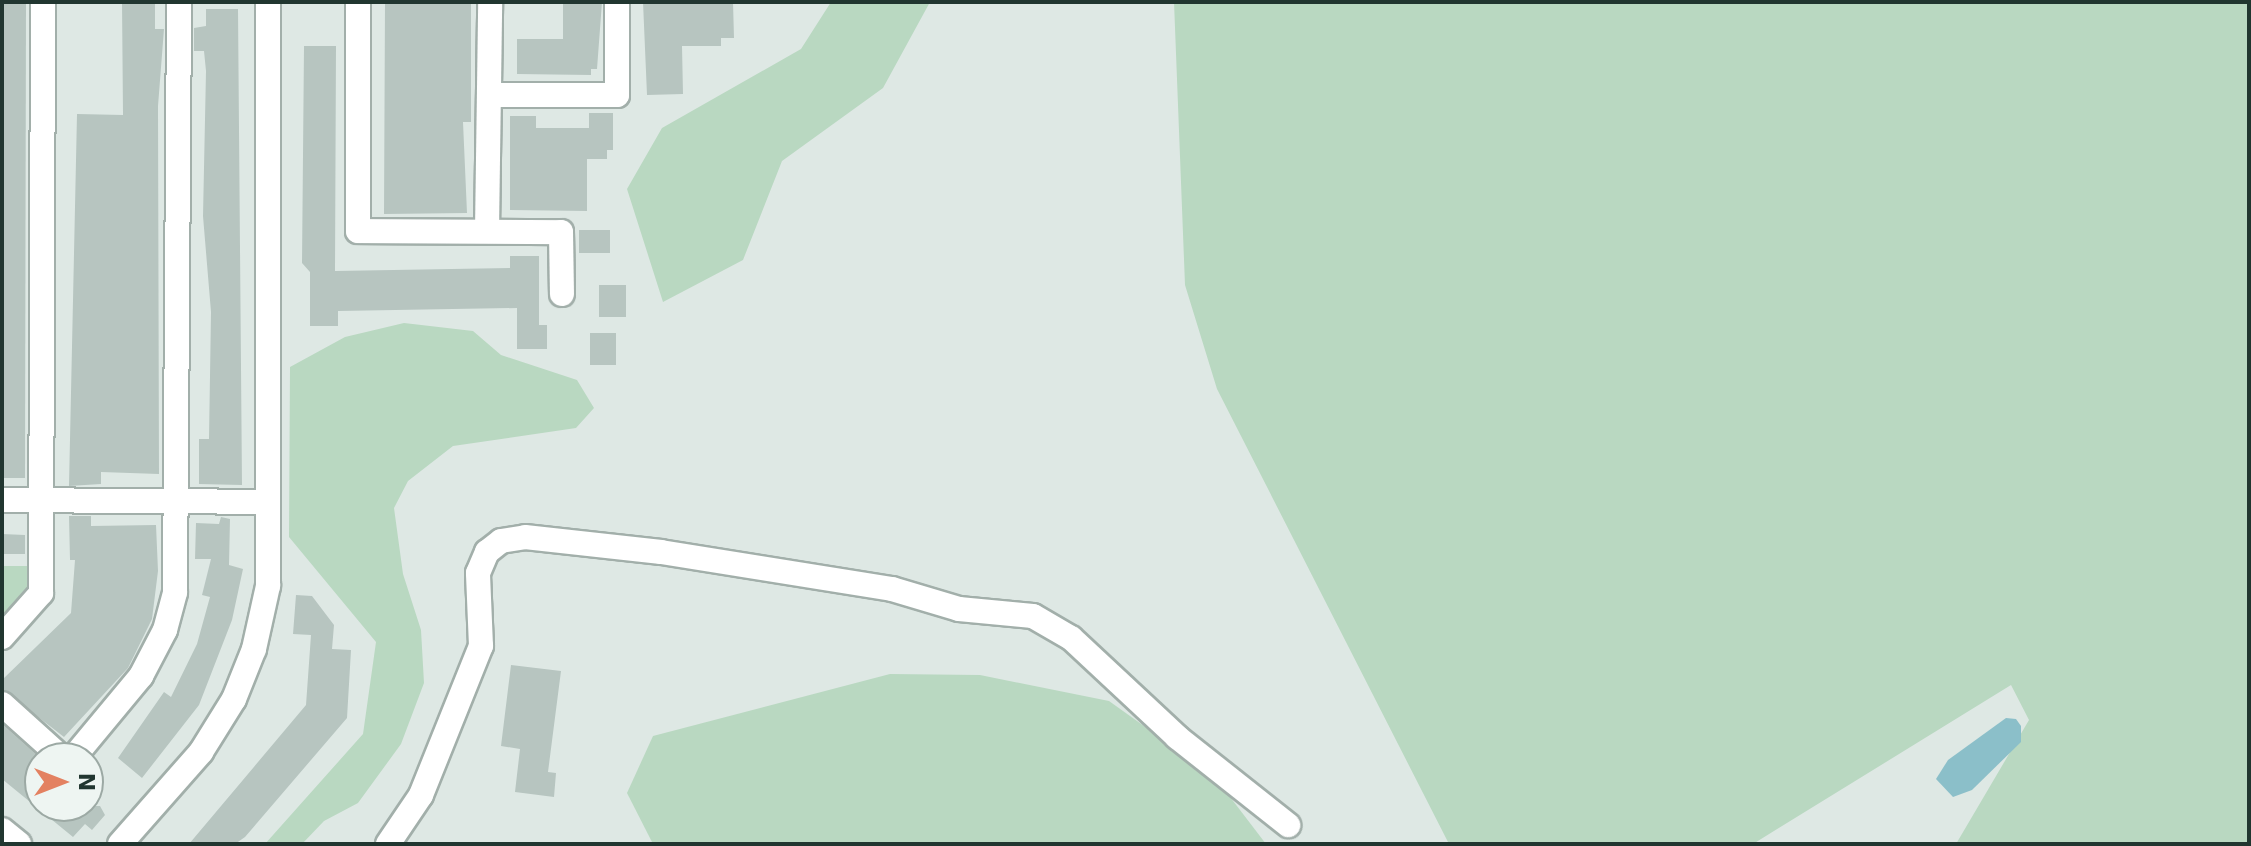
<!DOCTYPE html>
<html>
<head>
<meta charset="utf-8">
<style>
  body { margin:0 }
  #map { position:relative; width:2251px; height:846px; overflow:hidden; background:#dee8e4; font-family:"DejaVu Sans",sans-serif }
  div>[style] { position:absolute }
  .green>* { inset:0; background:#b9d8c1 }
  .water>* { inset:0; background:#8bbfc9 }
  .building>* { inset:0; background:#b7c5c0 }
  .roads { filter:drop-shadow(2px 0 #a2afaa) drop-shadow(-2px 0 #a2afaa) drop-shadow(0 2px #a2afaa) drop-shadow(0 -2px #a2afaa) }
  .minor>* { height:24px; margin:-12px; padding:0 12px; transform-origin:12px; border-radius:12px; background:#fff }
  span { translate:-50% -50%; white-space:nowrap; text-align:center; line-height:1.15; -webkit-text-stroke:6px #eef5f2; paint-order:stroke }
  .frame { position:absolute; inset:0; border:4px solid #213630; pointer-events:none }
  .north { position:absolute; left:24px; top:742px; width:80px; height:80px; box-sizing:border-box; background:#eef5f2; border:2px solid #9ca9a4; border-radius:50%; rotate:90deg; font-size:22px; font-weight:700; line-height:32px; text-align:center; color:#213630 }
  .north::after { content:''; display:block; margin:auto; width:28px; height:36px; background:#e38161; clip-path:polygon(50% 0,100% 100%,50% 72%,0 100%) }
</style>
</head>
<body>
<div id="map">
  <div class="green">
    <div style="clip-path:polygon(831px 2px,930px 2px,883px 88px,782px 161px,743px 260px,663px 302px,627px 189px,662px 128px,801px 49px)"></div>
    <div style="clip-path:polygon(1174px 2px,2249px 2px,2249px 844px,1956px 844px,2029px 720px,2011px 685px,1753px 844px,1449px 844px,1217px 389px,1185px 285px)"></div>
    <div style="clip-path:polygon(404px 323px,473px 331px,501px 355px,577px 380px,594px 408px,576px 428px,453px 446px,408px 481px,394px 508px,403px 574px,421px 630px,424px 683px,401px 744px,358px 803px,324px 821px,302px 844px,265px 844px,363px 734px,376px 642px,289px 537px,290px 367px,345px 337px)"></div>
    <div style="clip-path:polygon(2px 566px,29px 566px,29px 589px,2px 618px)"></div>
    <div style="clip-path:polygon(890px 674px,980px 675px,1109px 701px,1214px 776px,1266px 844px,653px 844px,627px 793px,653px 736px)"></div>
  </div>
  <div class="water">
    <div style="clip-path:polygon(2006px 718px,2016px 719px,2021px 726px,2021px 742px,1972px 790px,1953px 797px,1936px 779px,1948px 760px)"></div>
  </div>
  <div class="building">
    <div style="clip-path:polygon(2px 2px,26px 2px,25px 478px,2px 478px)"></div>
    <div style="clip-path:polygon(122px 2px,155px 2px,155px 29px,164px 29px,158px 106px,159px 474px,101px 472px,101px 484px,69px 486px,77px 114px,123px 115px)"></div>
    <div style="clip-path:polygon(385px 2px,471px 2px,471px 122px,463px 122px,467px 213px,384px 214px)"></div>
    <div style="clip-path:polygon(563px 2px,602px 2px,597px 69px,591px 69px,591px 75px,517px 74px,517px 39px,563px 39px)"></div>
    <div style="clip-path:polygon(643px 2px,733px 2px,734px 38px,721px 38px,721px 46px,682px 46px,683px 94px,647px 95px)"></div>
    <div style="clip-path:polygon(206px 9px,238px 9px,242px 485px,199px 484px,199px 439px,209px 439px,211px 312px,203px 216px,206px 71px,204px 51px,194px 51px,194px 28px,206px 26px)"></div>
    <div style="clip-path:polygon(304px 46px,336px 46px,335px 271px,510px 268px,510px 256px,539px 256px,539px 325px,547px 325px,547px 349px,517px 349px,517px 308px,338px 311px,338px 326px,310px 326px,310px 272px,302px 263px)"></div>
    <div style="clip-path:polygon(589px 113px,613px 113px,613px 150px,607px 150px,607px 159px,587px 159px,587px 211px,510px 210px,510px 116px,536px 116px,536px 128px,589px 128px)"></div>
    <div style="clip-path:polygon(579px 230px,610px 230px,610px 253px,579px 253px)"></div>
    <div style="clip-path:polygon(599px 285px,626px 285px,626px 317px,599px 317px)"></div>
    <div style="clip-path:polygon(590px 333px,616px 333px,616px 365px,590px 365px)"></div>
    <div style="clip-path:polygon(69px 516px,91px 516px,91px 526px,156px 525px,158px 571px,152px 619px,128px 668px,64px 737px,2px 689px,2px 680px,71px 613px,75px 560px,70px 560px)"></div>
    <div style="clip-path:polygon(221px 517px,230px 519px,229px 565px,243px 569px,232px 620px,199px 705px,142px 778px,118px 758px,164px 692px,171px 697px,197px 644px,210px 597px,202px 595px,211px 559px,195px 559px,196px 523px,219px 524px)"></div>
    <div style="clip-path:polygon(2px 534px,25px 535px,25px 554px,2px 554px)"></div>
    <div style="clip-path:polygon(296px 595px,312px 596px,334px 625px,332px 649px,351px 650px,347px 718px,245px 837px,235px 844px,189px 844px,306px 705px,311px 635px,293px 634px)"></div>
    <div style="clip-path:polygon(511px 665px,561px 671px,548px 772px,556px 773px,554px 797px,515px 792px,520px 749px,501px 746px)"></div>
    <div style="clip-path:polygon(2px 724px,40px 758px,40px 806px,100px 806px,105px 815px,92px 830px,85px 824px,73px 837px,2px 779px)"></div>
  </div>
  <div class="roads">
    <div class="minor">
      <div style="left:358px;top:2px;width:229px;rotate:90deg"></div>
      <div style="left:358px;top:231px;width:203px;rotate:0.3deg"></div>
      <div style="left:561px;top:232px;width:62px;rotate:89.1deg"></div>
      <div style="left:491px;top:95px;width:126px"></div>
      <div style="left:617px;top:95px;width:93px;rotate:-90deg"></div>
      <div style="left:487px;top:231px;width:229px;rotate:-89.2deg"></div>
      <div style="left:2px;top:500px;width:266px;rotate:0.4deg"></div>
      <div style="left:2px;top:637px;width:59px;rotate:-48.4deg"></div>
      <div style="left:41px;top:593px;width:591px;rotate:-89.81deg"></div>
      <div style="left:2px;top:704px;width:81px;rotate:42deg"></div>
      <div style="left:73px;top:758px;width:107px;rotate:-50.3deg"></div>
      <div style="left:141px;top:676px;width:52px;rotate:-62.4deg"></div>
      <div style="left:165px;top:630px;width:39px;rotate:-75deg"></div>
      <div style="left:175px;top:592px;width:590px;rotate:-89.61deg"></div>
      <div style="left:2px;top:830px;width:22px;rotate:39deg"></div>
      <div style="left:120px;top:844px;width:123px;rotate:-48.6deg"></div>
      <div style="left:201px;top:752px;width:62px;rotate:-58.1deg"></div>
      <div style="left:234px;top:699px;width:54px;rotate:-68.2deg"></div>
      <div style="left:254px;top:649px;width:65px;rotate:-77.5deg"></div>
      <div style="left:268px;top:586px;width:584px;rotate:-90deg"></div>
      <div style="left:388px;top:844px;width:59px;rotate:-56deg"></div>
      <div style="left:421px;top:795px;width:161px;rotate:-68.1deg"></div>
      <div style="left:481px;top:646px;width:73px;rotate:-92.4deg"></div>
      <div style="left:478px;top:573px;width:23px;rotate:-67deg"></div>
      <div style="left:487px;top:552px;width:18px;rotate:-38deg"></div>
      <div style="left:501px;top:541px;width:24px;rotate:-9deg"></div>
      <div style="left:525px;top:537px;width:137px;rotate:6.3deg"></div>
      <div style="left:661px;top:552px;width:234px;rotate:9.1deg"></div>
      <div style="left:892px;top:589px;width:70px;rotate:16.6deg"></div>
      <div style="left:959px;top:609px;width:74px;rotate:5.4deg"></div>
      <div style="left:1033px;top:616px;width:44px;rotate:30.1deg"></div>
      <div style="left:1071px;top:638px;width:145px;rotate:43deg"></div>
      <div style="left:1177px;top:737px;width:142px;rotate:38.4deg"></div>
    </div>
  </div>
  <div class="frame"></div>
  <div class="north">N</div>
</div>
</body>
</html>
